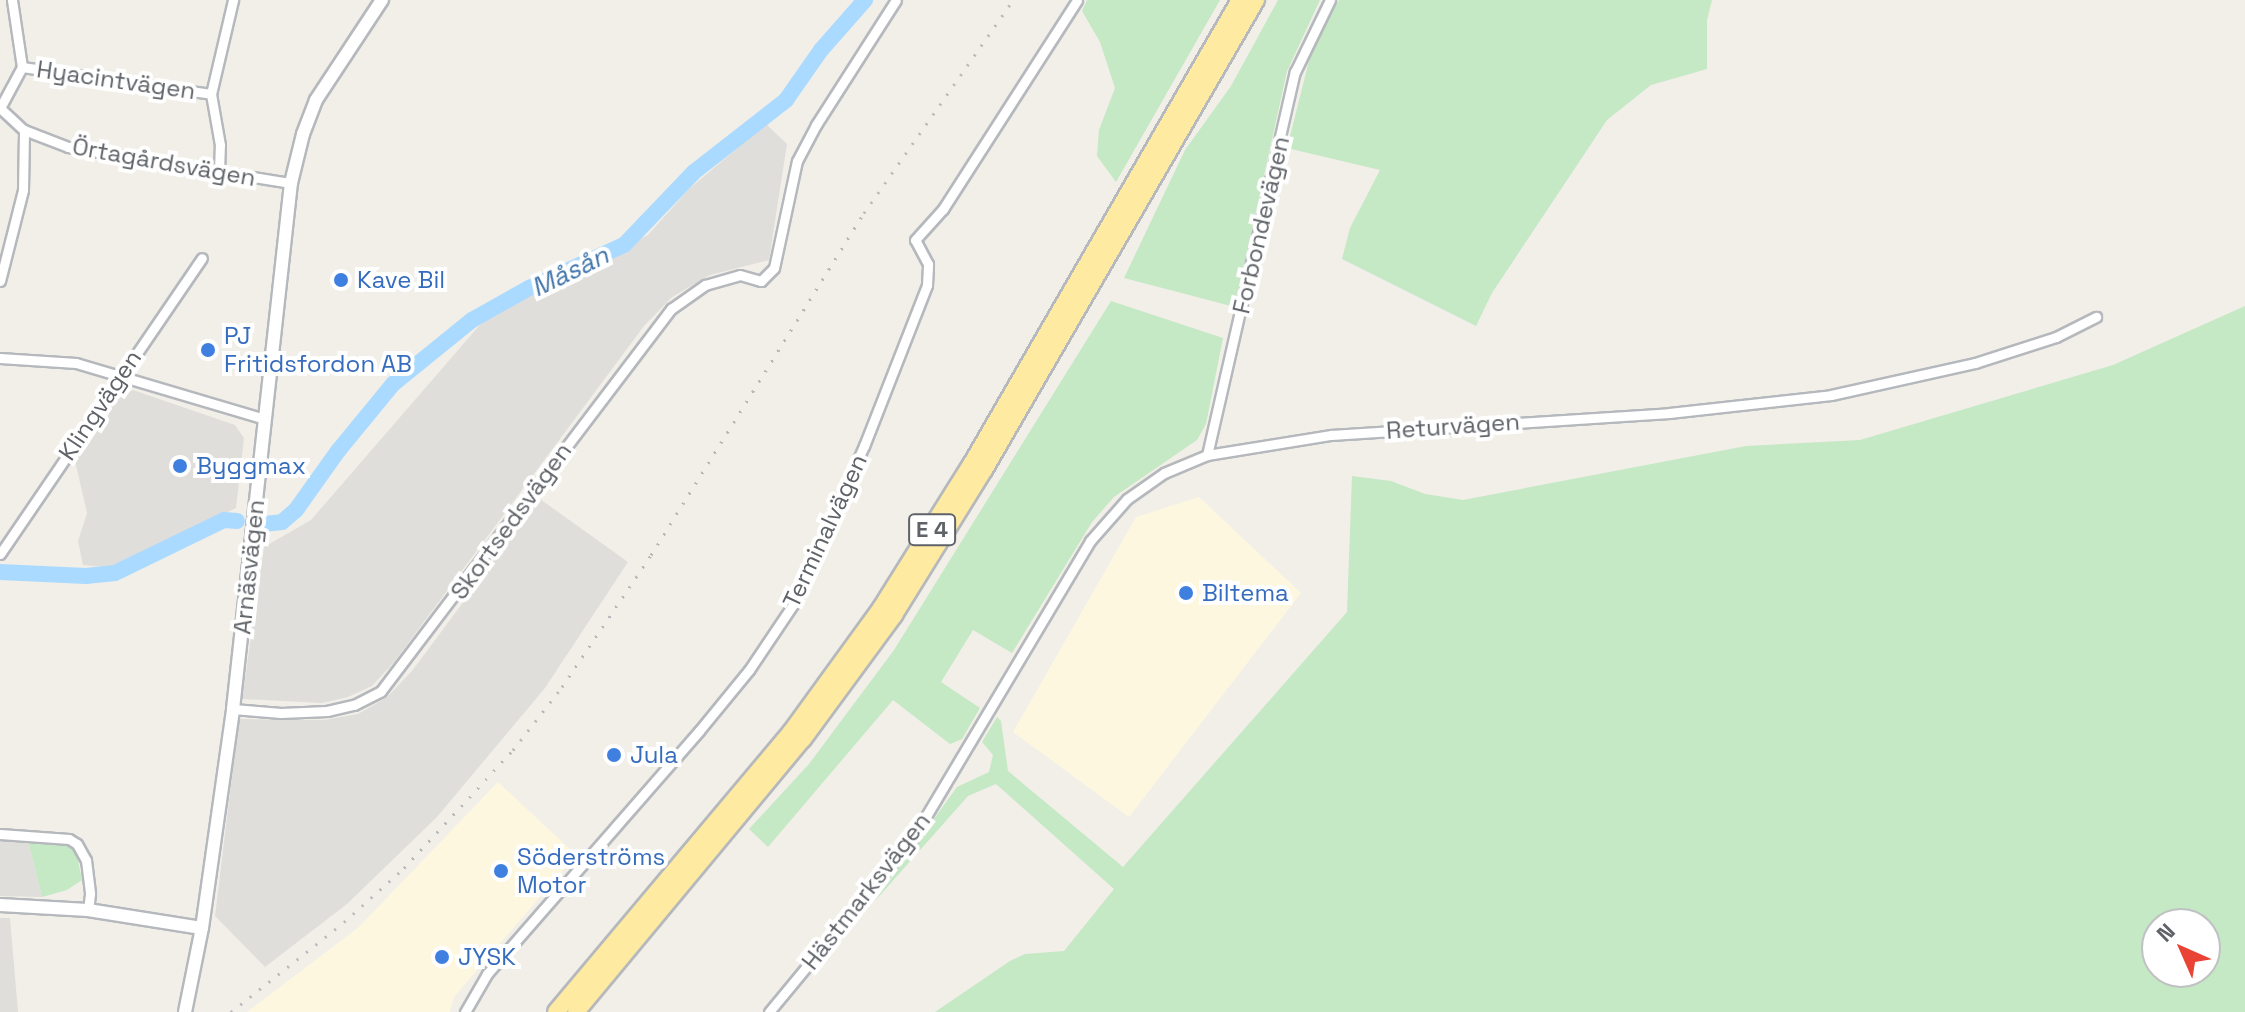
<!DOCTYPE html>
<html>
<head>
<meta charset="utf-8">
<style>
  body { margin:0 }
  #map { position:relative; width:2245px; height:1012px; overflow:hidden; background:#f1efe8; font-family:"Space Grotesk",sans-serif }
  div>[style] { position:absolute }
  .commercial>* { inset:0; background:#fef7e0 }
  .industrial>* { inset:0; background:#e0deda }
  .green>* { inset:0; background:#c5e8c5 }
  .river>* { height:16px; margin:-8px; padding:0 8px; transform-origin:8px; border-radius:8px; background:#aadaff }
  .roads { filter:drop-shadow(2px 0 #b5b8bc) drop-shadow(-2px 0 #b5b8bc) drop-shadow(0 2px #b5b8bc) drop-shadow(0 -2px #b5b8bc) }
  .minor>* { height:9px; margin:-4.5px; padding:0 4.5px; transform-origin:4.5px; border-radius:4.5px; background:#fff }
  .tertiary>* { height:12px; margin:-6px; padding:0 6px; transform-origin:6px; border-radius:6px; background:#fff }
  .trunk>* { height:16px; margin:-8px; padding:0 8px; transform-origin:8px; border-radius:8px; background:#feeaa1 }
  .rail>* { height:3px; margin-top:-1.5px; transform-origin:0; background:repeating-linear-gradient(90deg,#b6b7b8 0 2px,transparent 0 12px) }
  .dots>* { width:22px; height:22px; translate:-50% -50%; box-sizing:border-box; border:4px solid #fff; border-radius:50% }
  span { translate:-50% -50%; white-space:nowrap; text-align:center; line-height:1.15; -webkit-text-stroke:8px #fff; paint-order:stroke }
  .shield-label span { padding:2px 6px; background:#fff; border:2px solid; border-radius:6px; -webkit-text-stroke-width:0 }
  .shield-label { font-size:22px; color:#5f6368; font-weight:700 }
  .street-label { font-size:24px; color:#5f6368 }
  .shop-label { font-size:24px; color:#366cbe }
  .left { translate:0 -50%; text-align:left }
  .water-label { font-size:26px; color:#4174aa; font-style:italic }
  .north { position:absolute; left:2141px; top:908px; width:80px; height:80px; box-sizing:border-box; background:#fff; border:2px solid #bfc1c3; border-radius:50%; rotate:315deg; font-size:22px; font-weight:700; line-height:32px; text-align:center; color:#5f6368 }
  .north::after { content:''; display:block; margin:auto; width:28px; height:36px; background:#ea4335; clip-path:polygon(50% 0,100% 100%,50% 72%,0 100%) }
</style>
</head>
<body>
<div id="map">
  <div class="commercial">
    <div style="clip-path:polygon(1199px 497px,1301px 593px,1129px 817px,1013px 732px,1136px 517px)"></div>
    <div style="clip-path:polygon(498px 782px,576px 855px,454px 997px,450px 1012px,247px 1012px,359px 927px)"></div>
  </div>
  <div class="industrial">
    <div style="clip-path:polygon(766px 124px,787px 144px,769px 260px,710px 275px,672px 297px,644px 326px,394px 662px,372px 686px,348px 697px,322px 703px,242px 699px,264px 547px,311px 520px,491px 312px,571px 277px,648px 235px,689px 189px)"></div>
    <div style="clip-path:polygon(133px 390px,235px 425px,244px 438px,236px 508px,112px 568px,83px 565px,78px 541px,87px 513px,75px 461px,114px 400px)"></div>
    <div style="clip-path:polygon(540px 499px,628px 562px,545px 688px,437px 817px,347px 904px,265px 967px,215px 916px,239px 719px,324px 720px,358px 714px,386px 698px,412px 671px)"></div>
    <div style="clip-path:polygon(0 839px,28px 841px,42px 897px,0 896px)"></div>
    <div style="clip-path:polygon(0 918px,10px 918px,18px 1012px,0 1012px)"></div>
  </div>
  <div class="green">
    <div style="clip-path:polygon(1087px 0,1220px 0,1116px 182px,1097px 156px,1099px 130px,1115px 88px,1100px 42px,1082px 11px)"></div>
    <div style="clip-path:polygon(1278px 0,1320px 0,1287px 71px,1235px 307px,1124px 278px,1185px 150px,1231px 86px)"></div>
    <div style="clip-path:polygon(1339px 0,1712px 0,1707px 20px,1707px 69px,1651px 85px,1607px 120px,1492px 293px,1476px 326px,1342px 259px,1350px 228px,1380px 170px,1287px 148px,1312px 49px)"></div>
    <div style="clip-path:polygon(1111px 301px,1223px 338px,1206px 424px,1197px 440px,1114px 497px,1092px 522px,1012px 653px,973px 630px,941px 682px,980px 708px,962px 739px,950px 744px,893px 700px,768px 847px,749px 829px,809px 764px,894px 650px)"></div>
    <div style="clip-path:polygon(evenodd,2245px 306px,2245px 1012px,935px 1012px,1010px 961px,1025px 954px,1064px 951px,1114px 889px,996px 784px,968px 796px,874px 902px,957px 787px,989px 772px,993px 755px,982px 742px,997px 717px,1001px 721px,1008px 771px,1123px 867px,1347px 612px,1352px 476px,1391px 481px,1425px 494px,1463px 500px,1746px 446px,1860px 440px,2113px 365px,2245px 306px,2157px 924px,2205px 924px,2205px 972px,2157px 972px,2157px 924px)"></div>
    <div style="clip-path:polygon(28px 841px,69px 846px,76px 851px,82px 880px,67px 890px,42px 897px)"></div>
  </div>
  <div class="river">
    <div style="left:264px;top:524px;width:18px;rotate:-6deg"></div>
    <div style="left:282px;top:522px;width:18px;rotate:-41deg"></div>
    <div style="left:296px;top:510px;width:72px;rotate:-54.6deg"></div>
    <div style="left:338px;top:451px;width:87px;rotate:-50.6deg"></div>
    <div style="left:393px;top:384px;width:102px;rotate:-39deg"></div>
    <div style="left:472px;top:320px;width:65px;rotate:-29.3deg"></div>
    <div style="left:529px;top:288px;width:104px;rotate:-24.4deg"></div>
    <div style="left:624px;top:245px;width:101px;rotate:-46.2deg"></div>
    <div style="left:694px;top:172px;width:117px;rotate:-38deg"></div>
    <div style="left:786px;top:100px;width:61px;rotate:-55deg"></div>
    <div style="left:821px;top:50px;width:67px;rotate:-48.7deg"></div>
    <div style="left:0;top:572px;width:86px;rotate:2.7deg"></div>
    <div style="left:86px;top:576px;width:29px;rotate:-6deg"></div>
    <div style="left:115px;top:573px;width:121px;rotate:-25.9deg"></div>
    <div style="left:224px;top:520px;width:13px;rotate:4deg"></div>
  </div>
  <div class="roads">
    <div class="minor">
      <div style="left:22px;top:67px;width:191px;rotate:8.1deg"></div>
      <div style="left:0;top:108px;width:33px;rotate:43deg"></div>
      <div style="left:24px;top:130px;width:47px;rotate:21.1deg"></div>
      <div style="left:68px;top:147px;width:226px;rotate:9.2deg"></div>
      <div style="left:0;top:108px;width:47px;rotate:-61.8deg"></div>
      <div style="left:22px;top:67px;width:68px;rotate:-98.5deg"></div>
      <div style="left:219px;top:171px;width:26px;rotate:-88deg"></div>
      <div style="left:220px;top:145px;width:52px;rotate:-100deg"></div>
      <div style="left:211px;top:94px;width:97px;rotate:-76.8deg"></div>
      <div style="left:0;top:281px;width:94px;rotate:-75.8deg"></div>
      <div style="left:23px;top:190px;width:60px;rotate:-89deg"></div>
      <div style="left:0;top:358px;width:76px;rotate:3.8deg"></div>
      <div style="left:76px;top:363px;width:197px;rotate:16.5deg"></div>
      <div style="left:1207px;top:455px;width:393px;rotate:-77.1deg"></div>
      <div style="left:1295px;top:72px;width:80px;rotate:-64.1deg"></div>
      <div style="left:0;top:554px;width:358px;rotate:-55.7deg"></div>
      <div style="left:233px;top:709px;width:48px;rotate:4.8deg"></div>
      <div style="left:281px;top:713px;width:46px;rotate:-2.5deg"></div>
      <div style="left:327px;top:711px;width:28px;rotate:-13deg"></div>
      <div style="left:354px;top:705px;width:30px;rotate:-27deg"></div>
      <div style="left:381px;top:691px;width:480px;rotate:-52.8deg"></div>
      <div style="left:671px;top:309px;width:42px;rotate:-35.2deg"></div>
      <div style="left:705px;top:285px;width:36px;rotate:-16deg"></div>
      <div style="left:740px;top:275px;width:22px;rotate:16deg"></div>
      <div style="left:761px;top:281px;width:18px;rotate:-45deg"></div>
      <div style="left:774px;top:268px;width:109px;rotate:-77.9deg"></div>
      <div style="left:797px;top:161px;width:41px;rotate:-62.2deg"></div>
      <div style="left:816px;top:125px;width:148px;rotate:-57.4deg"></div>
      <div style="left:0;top:834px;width:69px;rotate:4.1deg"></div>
      <div style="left:69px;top:839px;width:9px;rotate:32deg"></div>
      <div style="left:77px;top:844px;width:18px;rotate:61deg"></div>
      <div style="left:86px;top:860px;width:34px;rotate:83deg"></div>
      <div style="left:90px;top:894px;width:16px;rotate:97deg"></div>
      <div style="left:465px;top:1012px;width:44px;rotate:-59.9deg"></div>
      <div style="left:487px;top:974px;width:322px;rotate:-48.9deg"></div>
      <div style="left:699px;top:731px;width:79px;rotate:-50.7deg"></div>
      <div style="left:749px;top:670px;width:81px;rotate:-56.1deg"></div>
      <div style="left:794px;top:603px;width:172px;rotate:-66deg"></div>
      <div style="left:864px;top:446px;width:173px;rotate:-68.6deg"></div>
      <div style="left:927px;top:285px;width:21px;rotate:-87deg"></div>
      <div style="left:928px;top:264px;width:27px;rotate:-118deg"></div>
      <div style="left:915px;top:240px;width:42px;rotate:-47.9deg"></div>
      <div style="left:943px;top:209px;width:248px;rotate:-57.3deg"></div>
      <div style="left:769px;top:1012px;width:226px;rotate:-50.4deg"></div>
      <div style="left:913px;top:838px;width:346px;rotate:-59.2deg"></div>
      <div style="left:1090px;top:541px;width:56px;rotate:-48.6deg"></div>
      <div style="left:1127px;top:499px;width:45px;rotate:-35.1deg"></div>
      <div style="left:1164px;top:473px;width:47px;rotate:-22.7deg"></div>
      <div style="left:1207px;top:455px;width:126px;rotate:-9.2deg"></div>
      <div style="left:1331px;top:435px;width:339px;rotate:-3.7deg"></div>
      <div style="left:1669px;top:413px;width:163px;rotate:-6.3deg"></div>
      <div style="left:1831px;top:395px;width:148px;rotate:-12.5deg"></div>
      <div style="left:1975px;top:363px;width:85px;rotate:-17.8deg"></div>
      <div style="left:2056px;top:337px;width:45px;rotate:-26.6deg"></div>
    </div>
    <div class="tertiary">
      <div style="left:0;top:905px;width:88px;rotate:3.3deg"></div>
      <div style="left:88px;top:910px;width:115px;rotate:9deg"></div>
      <div style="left:185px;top:1012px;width:86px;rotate:-78.6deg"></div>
      <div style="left:202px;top:928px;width:221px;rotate:-81.9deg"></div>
      <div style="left:233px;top:709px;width:529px;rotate:-83.71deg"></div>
      <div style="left:291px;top:183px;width:50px;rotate:-76.2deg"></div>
      <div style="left:303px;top:134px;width:36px;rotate:-69deg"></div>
      <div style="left:316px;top:100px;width:120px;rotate:-56.6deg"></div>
    </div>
    <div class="trunk">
      <div style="left:556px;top:1012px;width:366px;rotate:-50deg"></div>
      <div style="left:791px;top:732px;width:153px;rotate:-54deg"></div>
      <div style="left:881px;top:608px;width:171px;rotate:-57.9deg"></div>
      <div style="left:972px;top:463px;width:535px;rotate:-59.94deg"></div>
      <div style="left:576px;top:1012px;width:355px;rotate:-50.3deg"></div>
      <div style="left:803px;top:739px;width:154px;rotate:-53.7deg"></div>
      <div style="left:894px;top:615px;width:171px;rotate:-58.2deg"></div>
      <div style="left:984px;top:470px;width:543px;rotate:-59.94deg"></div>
    </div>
  </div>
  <div class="rail">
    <div style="left:231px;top:1012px;width:144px;rotate:-38.5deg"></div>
    <div style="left:344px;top:922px;width:81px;rotate:-42deg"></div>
    <div style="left:404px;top:868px;width:161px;rotate:-47.3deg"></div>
    <div style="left:513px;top:750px;width:80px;rotate:-52.1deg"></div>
    <div style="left:562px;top:687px;width:159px;rotate:-56deg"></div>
    <div style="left:651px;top:555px;width:403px;rotate:-58.1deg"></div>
    <div style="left:864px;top:213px;width:260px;rotate:-55deg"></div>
  </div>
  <div class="dots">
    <div style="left:341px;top:280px;background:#3f7fe0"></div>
    <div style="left:208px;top:350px;background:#3f7fe0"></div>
    <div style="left:180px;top:466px;background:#3f7fe0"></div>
    <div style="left:1186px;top:593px;background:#3f7fe0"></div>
    <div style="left:614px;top:755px;background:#3f7fe0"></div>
    <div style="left:501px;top:871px;background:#3f7fe0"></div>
    <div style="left:442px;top:957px;background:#3f7fe0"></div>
  </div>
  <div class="shield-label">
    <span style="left:932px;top:530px">E 4</span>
  </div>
  <div class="street-label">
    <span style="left:116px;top:80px;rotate:8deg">Hyacintvägen</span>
    <span style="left:164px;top:162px;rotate:10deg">Örtagårdsvägen</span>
    <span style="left:1261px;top:225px;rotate:-77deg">Forbondevägen</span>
    <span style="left:100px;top:405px;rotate:-56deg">Klingvägen</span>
    <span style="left:1453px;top:426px;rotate:-4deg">Returvägen</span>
    <span style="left:511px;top:521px;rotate:-54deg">Skortsedsvägen</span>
    <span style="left:825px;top:531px;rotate:-65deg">Terminalvägen</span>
    <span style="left:249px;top:567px;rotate:-84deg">Arnäsvägen</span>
    <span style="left:866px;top:891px;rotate:-52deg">Hästmarksvägen</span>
  </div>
  <div class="shop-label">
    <span class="left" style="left:357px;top:280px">Kave Bil</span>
    <span class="left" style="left:224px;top:350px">PJ<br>Fritidsfordon AB</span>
    <span class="left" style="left:196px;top:466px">Byggmax</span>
    <span class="left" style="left:1202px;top:593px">Biltema</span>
    <span class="left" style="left:630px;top:755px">Jula</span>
    <span class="left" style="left:517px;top:871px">Söderströms<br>Motor</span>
    <span class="left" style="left:458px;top:957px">JYSK</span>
  </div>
  <div class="water-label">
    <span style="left:570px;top:272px;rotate:-26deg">Måsån</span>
  </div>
  <div class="north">N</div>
</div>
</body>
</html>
